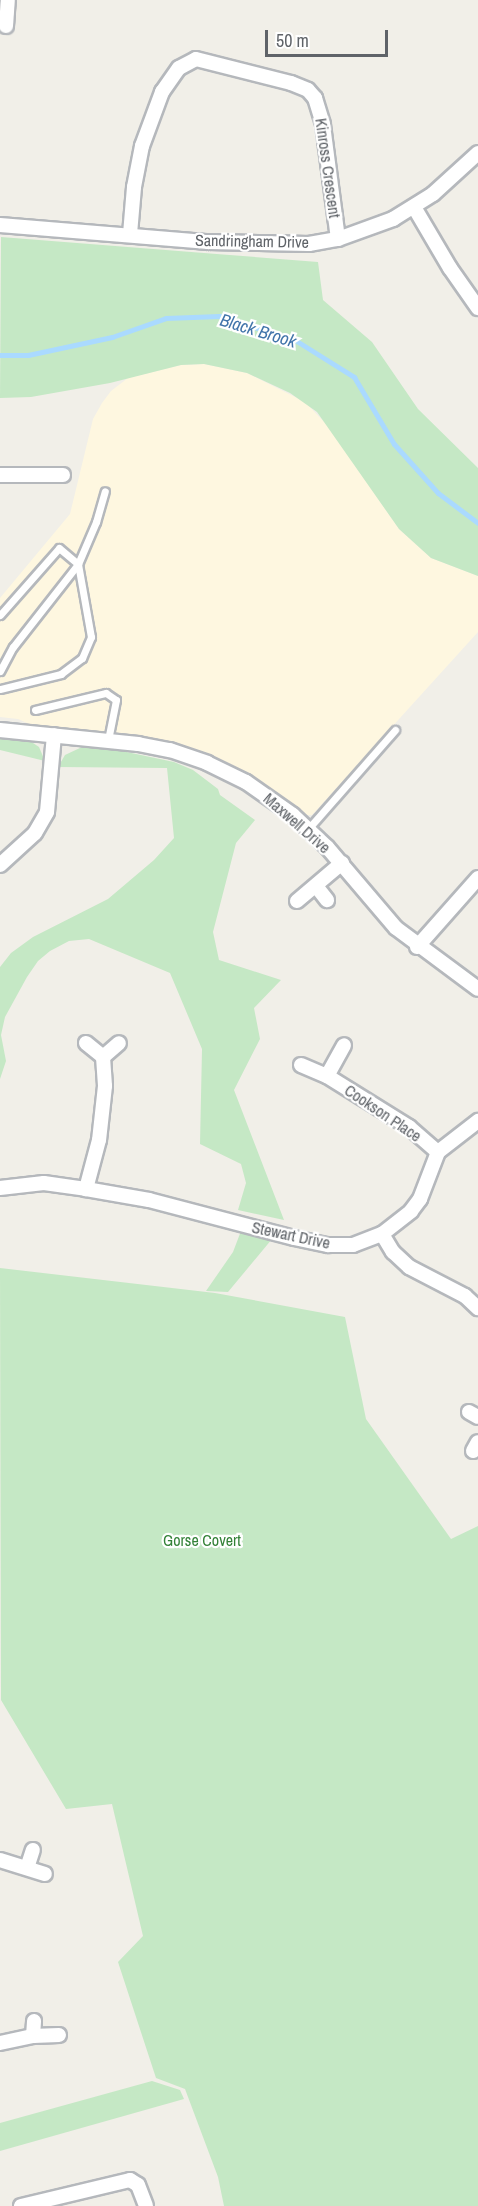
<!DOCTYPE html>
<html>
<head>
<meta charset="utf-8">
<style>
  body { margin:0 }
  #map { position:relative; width:478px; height:2206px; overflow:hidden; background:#f1efe8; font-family:"Archivo Narrow",sans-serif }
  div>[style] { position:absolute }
  .commercial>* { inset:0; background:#fef7e0 }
  .green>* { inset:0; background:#c5e8c5 }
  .stream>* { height:5px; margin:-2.5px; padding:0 2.5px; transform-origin:2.5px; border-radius:2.5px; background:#aadaff }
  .roads { filter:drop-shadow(2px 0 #b5b8bc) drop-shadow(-2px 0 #b5b8bc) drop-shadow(0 2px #b5b8bc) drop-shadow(0 -2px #b5b8bc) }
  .service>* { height:7px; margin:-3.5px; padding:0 3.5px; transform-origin:3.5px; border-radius:3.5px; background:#fff }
  .minor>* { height:14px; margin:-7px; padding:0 7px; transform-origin:7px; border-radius:7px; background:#fff }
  span { translate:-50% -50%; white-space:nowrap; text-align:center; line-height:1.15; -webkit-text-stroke:4.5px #fff; paint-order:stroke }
  .street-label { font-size:16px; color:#5f6368 }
  .park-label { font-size:16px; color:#348238 }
  .water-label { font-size:18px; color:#4174aa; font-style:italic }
  .scale { position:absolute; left:265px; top:30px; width:123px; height:27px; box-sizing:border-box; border:3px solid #5f6368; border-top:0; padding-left:8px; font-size:18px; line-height:21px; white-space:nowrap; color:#5f6368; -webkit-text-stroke:4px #fff; paint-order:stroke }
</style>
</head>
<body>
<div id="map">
  <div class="commercial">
    <div style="clip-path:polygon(204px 364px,247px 373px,305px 402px,326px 424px,399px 529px,431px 558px,478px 576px,478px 632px,312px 815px,293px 815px,207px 763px,54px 735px,18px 719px,0 717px,0 598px,70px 514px,93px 419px,102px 403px,111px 391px,128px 378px,181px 365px)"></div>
  </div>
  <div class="green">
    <div style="clip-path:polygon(1px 237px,318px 262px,323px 300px,372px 342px,418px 409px,478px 468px,478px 576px,431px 558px,399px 529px,317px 412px,290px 393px,247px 373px,204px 364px,181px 365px,110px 383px,31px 397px,0 398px)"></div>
    <div style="clip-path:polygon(0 737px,30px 741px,39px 747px,45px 761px,0 750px)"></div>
    <div style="clip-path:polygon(82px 747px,103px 747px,174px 762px,193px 770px,218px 789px,220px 795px,255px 820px,236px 843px,213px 932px,219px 960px,281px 980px,254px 1008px,260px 1039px,234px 1090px,284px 1220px,238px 1210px,246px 1183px,241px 1164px,200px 1144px,202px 1049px,170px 973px,89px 939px,69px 941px,50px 951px,38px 961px,27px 977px,5px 1017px,1px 1035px,6px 1061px,0 1079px,0 967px,11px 953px,33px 937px,108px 899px,154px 860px,174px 838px,167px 768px,58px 767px,65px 755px)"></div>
    <div style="clip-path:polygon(241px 1231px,272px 1239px,228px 1292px,206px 1291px,233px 1252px)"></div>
    <div style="clip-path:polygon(0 1268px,215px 1293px,345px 1317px,366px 1419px,451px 1539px,478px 1526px,478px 2206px,224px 2206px,218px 2177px,185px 2089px,156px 2078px,118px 1962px,143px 1936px,112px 1804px,66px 1809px,1px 1700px)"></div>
    <div style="clip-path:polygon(152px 2081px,180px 2090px,184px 2099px,0 2151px,0 2123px)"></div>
  </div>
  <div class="stream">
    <div style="left:0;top:355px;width:28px"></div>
    <div style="left:28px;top:355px;width:86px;rotate:-12.1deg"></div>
    <div style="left:112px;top:337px;width:57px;rotate:-19.4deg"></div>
    <div style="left:166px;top:318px;width:53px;rotate:-2.2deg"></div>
    <div style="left:219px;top:316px;width:80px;rotate:17.5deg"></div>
    <div style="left:295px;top:340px;width:70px;rotate:32.1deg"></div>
    <div style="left:354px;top:377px;width:78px;rotate:59.2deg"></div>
    <div style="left:394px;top:444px;width:66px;rotate:48.1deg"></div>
    <div style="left:438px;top:493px;width:50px;rotate:36.9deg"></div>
  </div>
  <div class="roads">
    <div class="service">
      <div style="left:0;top:615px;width:89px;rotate:-48.6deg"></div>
      <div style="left:59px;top:548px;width:25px;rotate:40deg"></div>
      <div style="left:78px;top:564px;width:74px;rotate:79.9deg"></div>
      <div style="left:91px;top:637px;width:23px;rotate:113deg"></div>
      <div style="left:82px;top:658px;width:26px;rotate:143deg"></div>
      <div style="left:61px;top:674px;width:63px;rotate:166.2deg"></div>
      <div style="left:0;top:671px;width:27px;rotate:-62deg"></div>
      <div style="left:13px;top:647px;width:105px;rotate:-51.9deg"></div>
      <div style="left:78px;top:564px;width:46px;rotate:-66.8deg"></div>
      <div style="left:96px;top:522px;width:32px;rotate:-74deg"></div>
      <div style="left:35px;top:710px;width:73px;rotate:-13.5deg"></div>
      <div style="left:106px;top:693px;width:12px;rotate:35deg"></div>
      <div style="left:116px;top:700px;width:41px;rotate:101.3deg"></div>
      <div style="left:308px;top:829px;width:132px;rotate:-48.7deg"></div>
    </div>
    <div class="minor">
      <div style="left:6px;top:26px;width:26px;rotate:-86deg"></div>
      <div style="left:414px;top:207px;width:71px;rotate:59.5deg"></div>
      <div style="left:450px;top:268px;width:49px;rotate:55deg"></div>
      <div style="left:0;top:225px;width:209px;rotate:4.7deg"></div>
      <div style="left:208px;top:242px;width:101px;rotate:1.1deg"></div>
      <div style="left:309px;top:244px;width:29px;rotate:-10deg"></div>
      <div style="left:338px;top:239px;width:59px;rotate:-20deg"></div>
      <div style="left:393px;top:219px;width:47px;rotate:-32deg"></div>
      <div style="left:433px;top:194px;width:61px;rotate:-42.3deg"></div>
      <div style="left:130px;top:234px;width:47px;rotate:-85.1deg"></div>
      <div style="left:134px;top:187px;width:42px;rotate:-79deg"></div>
      <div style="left:142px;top:146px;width:58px;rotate:-69.7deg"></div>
      <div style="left:162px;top:92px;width:29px;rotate:-55deg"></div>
      <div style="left:179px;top:68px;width:19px;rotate:-28deg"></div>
      <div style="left:196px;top:59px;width:98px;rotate:14.2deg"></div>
      <div style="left:291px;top:83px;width:18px;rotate:22deg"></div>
      <div style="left:308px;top:90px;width:11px;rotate:49deg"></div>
      <div style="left:315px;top:98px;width:28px;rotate:73deg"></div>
      <div style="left:323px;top:125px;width:115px;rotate:82.5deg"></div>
      <div style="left:0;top:475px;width:63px"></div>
      <div style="left:0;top:730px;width:139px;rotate:5.8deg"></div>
      <div style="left:138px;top:744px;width:33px;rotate:11deg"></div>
      <div style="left:170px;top:750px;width:39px;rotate:19deg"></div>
      <div style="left:207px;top:763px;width:43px;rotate:26deg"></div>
      <div style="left:246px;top:782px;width:57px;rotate:35.1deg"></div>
      <div style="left:293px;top:815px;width:47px;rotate:43.3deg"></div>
      <div style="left:327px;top:847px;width:106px;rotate:49.6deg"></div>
      <div style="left:396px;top:928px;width:102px;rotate:36.6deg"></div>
      <div style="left:0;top:865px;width:47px;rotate:-42.4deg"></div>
      <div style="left:35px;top:833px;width:24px;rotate:-60deg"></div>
      <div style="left:47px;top:812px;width:77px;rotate:-84.8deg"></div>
      <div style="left:316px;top:886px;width:18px;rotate:52deg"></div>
      <div style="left:297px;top:901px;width:59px;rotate:-40.2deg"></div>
      <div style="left:417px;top:947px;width:92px;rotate:-48.5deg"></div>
      <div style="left:86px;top:1043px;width:22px;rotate:39deg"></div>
      <div style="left:103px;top:1057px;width:29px;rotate:86deg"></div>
      <div style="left:105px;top:1086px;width:54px;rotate:96.3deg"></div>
      <div style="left:99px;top:1140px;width:51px;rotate:104.9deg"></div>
      <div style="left:103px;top:1057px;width:21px;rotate:-41deg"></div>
      <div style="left:301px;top:1065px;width:28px;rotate:23deg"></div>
      <div style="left:327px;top:1076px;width:97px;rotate:31.9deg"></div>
      <div style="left:409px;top:1127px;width:38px;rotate:41deg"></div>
      <div style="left:327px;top:1076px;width:35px;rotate:-61deg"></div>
      <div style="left:0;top:1188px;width:44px;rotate:-6.5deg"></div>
      <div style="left:44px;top:1183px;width:42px;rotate:8.1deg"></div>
      <div style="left:86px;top:1189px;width:64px;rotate:9.9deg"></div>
      <div style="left:149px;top:1200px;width:150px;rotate:14.7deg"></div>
      <div style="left:294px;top:1238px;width:35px;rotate:12deg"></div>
      <div style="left:328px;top:1245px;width:25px"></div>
      <div style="left:353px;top:1245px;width:31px;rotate:-21deg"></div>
      <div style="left:382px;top:1234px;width:37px;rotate:-38deg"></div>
      <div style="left:411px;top:1211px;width:15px;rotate:-53deg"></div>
      <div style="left:420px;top:1199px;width:50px;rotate:-69deg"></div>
      <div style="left:438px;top:1152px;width:51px;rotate:-37.8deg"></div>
      <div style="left:382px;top:1234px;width:21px;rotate:59deg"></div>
      <div style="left:393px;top:1252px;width:22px;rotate:43deg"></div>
      <div style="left:409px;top:1267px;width:63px;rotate:27.4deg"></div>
      <div style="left:465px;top:1296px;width:18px;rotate:43deg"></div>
      <div style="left:469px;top:1412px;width:10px;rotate:29deg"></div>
      <div style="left:473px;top:1451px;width:10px;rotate:-61deg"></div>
      <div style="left:0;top:1860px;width:47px;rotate:17.3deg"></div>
      <div style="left:27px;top:1868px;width:19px;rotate:-72deg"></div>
      <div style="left:33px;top:2036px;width:15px;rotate:-86deg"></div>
      <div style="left:0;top:2043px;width:34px;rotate:-12deg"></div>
      <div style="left:33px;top:2036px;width:26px;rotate:-2deg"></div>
      <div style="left:21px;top:2206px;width:112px;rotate:-13.4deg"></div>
      <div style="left:130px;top:2180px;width:9px;rotate:32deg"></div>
      <div style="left:138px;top:2185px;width:22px;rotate:69deg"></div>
    </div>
  </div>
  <div class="street-label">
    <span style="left:328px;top:168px;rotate:82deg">Kinross Crescent</span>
    <span style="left:252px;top:241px;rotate:1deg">Sandringham Drive</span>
    <span style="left:297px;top:823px;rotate:41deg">Maxwell Drive</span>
    <span style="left:383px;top:1113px;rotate:34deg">Cookson Place</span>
    <span style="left:291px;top:1235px;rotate:12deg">Stewart Drive</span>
  </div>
  <div class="park-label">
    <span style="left:202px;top:1540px">Gorse Covert</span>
  </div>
  <div class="water-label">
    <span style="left:258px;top:331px;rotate:17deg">Black Brook</span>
  </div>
  <div class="scale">50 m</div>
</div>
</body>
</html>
